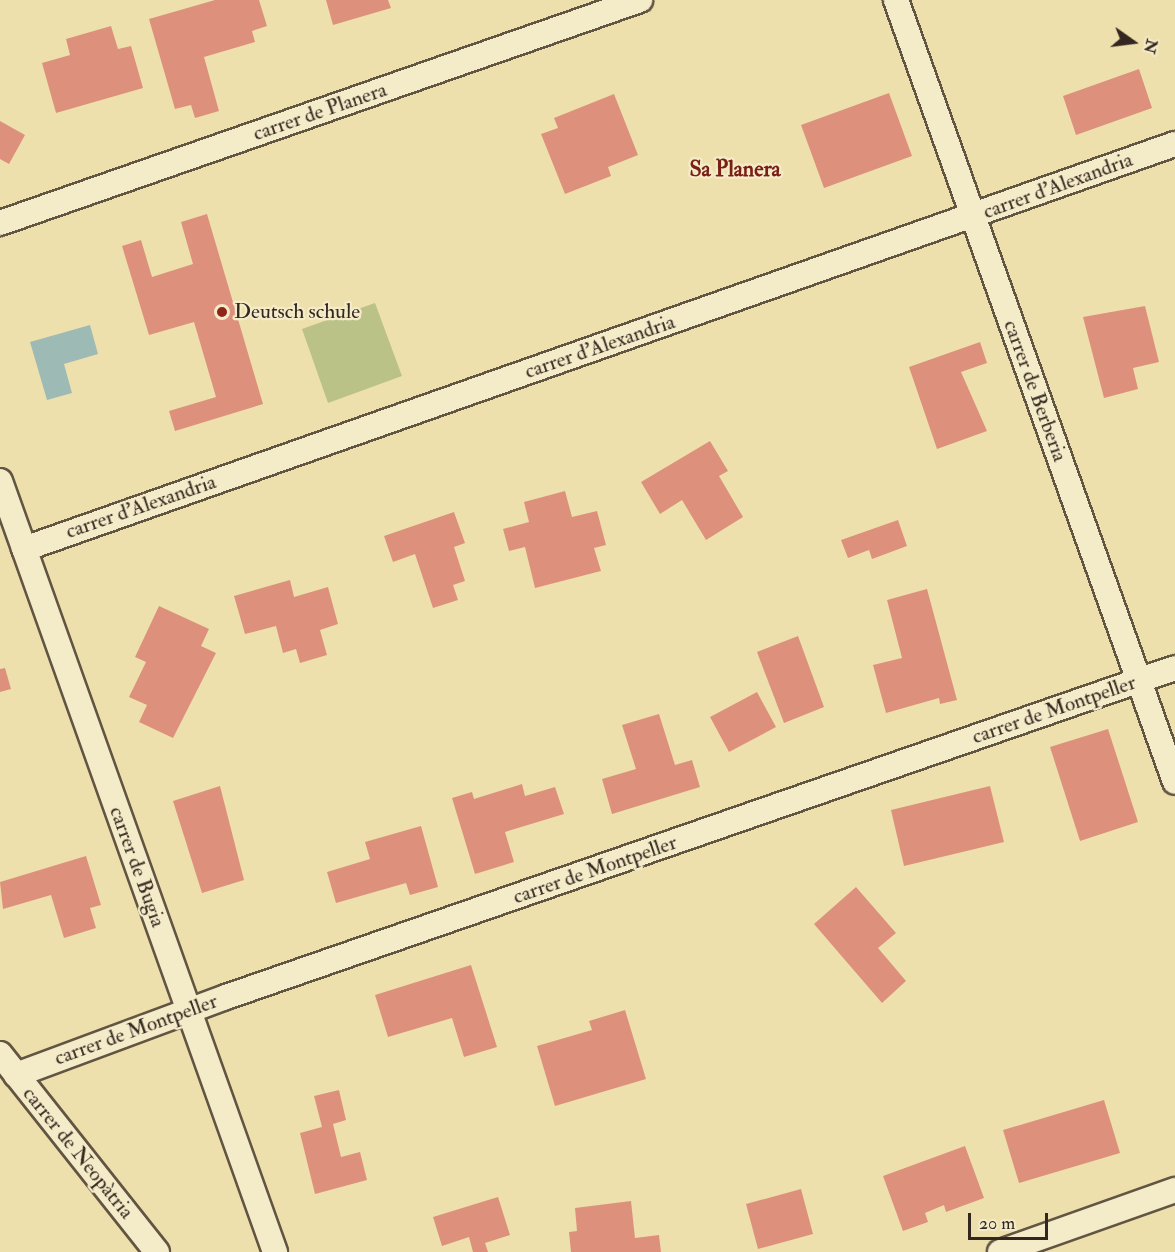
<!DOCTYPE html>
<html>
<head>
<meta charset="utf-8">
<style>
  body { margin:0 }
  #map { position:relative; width:1175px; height:1252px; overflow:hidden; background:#eee0ac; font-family:"IM FELL Double Pica",serif }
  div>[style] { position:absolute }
  .green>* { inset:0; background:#bac288 }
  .water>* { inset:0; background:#9ebab5 }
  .building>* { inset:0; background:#dd917d }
  .roads { filter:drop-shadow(2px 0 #625542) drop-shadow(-2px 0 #625542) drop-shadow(0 2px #625542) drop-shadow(0 -2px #625542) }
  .street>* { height:24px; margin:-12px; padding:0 12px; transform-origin:12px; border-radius:12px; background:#f4ebc9 }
  .dots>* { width:16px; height:16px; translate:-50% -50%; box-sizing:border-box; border:3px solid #f4ebc9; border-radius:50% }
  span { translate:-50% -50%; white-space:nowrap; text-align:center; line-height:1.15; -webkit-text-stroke:4.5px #f4ebc9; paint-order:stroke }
  .street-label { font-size:21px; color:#33271f }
  .poi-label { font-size:21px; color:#33271f }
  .left { translate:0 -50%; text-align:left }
  .neighbourhood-label { font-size:22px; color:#7a1f14; font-weight:700 }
  .north { position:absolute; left:1103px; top:12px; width:60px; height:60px; -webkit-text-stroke:4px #f4ebc9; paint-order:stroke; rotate:104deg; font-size:16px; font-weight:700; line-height:24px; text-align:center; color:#33271f }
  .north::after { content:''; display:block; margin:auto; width:21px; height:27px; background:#33271f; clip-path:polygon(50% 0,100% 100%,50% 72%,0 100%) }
  .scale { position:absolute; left:968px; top:1213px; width:80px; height:27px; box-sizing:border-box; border:3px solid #33271f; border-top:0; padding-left:8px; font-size:18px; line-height:21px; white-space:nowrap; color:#33271f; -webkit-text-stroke:4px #f4ebc9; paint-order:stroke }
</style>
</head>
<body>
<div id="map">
  <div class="green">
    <div style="clip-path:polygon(375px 303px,402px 376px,328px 403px,302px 329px)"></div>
  </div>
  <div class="water">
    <div style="clip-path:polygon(90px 325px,98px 354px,64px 364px,72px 393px,47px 400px,30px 342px)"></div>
  </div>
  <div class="building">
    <div style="clip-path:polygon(215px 0,259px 0,267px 26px,252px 31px,255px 42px,204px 57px,219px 111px,195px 118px,191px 105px,175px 109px,149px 19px)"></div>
    <div style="clip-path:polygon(326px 0,388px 0,391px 8px,333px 25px)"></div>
    <div style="clip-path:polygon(111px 26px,118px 49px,131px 46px,143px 88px,56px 113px,42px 63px,70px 55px,66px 39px)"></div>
    <div style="clip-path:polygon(1139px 69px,1152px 108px,1076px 135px,1063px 96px)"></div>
    <div style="clip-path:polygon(889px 93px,912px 156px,824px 188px,801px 125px)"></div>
    <div style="clip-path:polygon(614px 94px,638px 155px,608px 167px,611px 176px,565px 194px,541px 134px,558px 128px,554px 118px)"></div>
    <div style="clip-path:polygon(0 121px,25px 135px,9px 164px,0 159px)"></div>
    <div style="clip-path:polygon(207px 214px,263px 404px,175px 431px,169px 411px,216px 397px,194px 322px,149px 335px,122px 246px,141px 240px,152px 277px,193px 264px,181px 222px)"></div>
    <div style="clip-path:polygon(1145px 306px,1159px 362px,1133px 368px,1138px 389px,1104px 398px,1083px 317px)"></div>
    <div style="clip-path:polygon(980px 342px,987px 363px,961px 372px,987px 431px,937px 449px,909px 367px)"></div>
    <div style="clip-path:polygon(710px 441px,728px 471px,719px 476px,743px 517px,706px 540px,682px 500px,660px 514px,641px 482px)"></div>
    <div style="clip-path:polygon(565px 491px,572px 517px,597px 511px,606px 545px,594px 548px,601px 571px,535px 588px,525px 547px,509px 551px,503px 529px,529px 522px,524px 502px)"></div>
    <div style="clip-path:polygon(454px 512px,465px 543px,454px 547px,465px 581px,453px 585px,458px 600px,433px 608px,415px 554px,393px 562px,384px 536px)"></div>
    <div style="clip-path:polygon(898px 520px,907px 546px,872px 559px,869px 550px,848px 558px,841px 540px)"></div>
    <div style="clip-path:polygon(290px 580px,294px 597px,328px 587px,338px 624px,320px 630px,327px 655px,300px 663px,296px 649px,283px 653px,276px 626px,245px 634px,234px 596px)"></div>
    <div style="clip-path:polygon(927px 589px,957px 700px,940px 704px,939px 698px,886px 713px,873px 665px,902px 658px,887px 600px)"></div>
    <div style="clip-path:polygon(159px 606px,209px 629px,201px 646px,216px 653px,173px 738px,139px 722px,147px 705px,129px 697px,146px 662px,135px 657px)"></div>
    <div style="clip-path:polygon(798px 636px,824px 707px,784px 723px,757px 652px)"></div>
    <div style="clip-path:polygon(5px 668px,11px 689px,0 692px,0 669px)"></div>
    <div style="clip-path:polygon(757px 692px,776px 727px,729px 752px,710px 717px)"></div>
    <div style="clip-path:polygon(659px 714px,675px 765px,692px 760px,700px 787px,612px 814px,602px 779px,636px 769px,622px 725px)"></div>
    <div style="clip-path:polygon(1108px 729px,1138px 822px,1080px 841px,1050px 747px)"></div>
    <div style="clip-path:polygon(522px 784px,525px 796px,555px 787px,564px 814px,505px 832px,514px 862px,475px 874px,452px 798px,472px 792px,474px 799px)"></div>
    <div style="clip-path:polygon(220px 786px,244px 880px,202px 893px,173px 801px)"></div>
    <div style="clip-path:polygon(990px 786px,1004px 842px,904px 866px,891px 810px)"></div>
    <div style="clip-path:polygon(421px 826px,438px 887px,410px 895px,406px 883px,336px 903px,327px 872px,370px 859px,365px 842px)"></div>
    <div style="clip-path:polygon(86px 856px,101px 905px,90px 908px,96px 928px,64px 938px,51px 895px,3px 909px,0 882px)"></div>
    <div style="clip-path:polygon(856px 887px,896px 933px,878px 948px,906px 981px,882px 1003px,814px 924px)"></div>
    <div style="clip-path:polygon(471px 965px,497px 1047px,464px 1057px,452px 1018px,388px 1037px,375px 995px)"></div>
    <div style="clip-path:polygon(625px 1010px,646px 1079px,555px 1106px,537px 1046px,592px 1030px,589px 1021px)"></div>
    <div style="clip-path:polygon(339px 1090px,346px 1120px,333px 1124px,341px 1157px,360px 1152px,367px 1180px,315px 1194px,300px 1133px,322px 1127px,314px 1096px)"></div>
    <div style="clip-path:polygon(1104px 1100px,1120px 1153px,1019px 1183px,1003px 1130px)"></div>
    <div style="clip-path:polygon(965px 1146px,984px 1198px,946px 1212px,944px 1205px,925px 1213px,928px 1222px,903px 1231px,883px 1176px)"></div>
    <div style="clip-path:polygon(801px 1189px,813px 1234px,758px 1249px,746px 1204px)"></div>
    <div style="clip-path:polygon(498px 1197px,510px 1235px,485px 1243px,488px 1252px,473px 1252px,469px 1237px,442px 1246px,433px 1217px)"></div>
    <div style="clip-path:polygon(631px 1201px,635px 1238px,659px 1235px,661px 1252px,571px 1252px,569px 1232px,577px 1231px,575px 1208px)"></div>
  </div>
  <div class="roads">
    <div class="street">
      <div style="left:896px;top:0;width:830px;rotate:70.36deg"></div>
      <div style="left:0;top:223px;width:678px;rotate:-19.21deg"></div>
      <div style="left:0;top:481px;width:819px;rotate:70.37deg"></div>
      <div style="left:24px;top:549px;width:1220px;rotate:-19.39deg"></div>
      <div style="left:0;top:1054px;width:253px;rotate:51.6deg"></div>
      <div style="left:16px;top:1075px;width:224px;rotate:-20.4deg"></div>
      <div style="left:226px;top:997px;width:1004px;rotate:-19.12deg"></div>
      <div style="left:1000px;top:1252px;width:186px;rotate:-19.5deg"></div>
    </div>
  </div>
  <div class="dots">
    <div style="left:222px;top:312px;background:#8f2418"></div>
  </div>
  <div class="street-label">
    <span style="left:320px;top:112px;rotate:-19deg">carrer de Planera</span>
    <span style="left:1058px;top:186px;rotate:-20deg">carrer d'Alexandria</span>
    <span style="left:600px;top:347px;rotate:-19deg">carrer d'Alexandria</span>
    <span style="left:1035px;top:391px;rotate:70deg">carrer de Berberia</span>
    <span style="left:141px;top:507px;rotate:-19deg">carrer d'Alexandria</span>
    <span style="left:1054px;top:710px;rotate:-19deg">carrer de Montpeller</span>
    <span style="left:137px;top:867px;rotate:70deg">carrer de Bugia</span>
    <span style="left:595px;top:870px;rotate:-19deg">carrer de Montpeller</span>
    <span style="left:136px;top:1030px;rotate:-20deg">carrer de Montpeller</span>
    <span style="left:78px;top:1153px;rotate:51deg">carrer de Neopàtria</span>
  </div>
  <div class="poi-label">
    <span class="left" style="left:234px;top:312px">Deutsch schule</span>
  </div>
  <div class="neighbourhood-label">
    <span style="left:735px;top:170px">Sa Planera</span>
  </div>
  <div class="north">N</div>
  <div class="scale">20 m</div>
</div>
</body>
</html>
